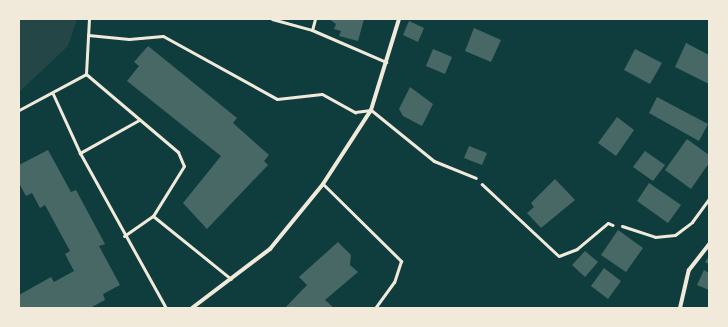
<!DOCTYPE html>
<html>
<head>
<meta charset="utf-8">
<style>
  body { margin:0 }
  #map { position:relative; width:728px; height:327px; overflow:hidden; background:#0f3d3e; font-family:"PT Sans",sans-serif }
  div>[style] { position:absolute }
  .green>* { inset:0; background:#244646 }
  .building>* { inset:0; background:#486865 }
  .path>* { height:2.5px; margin:-1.25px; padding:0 1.25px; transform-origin:1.25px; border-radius:1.25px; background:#f1e9da }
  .service>* { height:3px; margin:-1.5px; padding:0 1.5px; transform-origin:1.5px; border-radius:1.5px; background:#f1e9da }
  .minor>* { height:4px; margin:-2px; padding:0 2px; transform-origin:2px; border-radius:2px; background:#f1e9da }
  span { translate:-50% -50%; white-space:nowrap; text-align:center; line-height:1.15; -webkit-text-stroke:4px #f1e9da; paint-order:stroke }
  .frame { position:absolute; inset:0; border:20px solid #f1e9da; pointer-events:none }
</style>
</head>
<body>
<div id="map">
  <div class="green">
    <div style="clip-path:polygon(19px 19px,77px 19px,68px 46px,19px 92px)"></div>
  </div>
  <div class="building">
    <div style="clip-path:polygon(329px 19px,364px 19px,358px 41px,339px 36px,341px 31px,334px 29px,336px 24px)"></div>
    <div style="clip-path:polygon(409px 21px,424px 28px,418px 42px,403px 35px)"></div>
    <div style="clip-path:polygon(474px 28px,501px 40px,491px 62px,465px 51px)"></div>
    <div style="clip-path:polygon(686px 43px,709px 55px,709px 84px,675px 67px)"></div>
    <div style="clip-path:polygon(148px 46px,237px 118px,233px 123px,269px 155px,264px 161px,268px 165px,207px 229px,183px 203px,221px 156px,127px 81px,139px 66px,134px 62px)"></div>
    <div style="clip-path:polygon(433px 49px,452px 57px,445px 74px,426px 66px)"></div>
    <div style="clip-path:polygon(635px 49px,662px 63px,650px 84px,624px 70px)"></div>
    <div style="clip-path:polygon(410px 87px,433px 104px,422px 126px,403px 116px,399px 109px)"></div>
    <div style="clip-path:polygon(657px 97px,708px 124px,699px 141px,649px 113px)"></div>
    <div style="clip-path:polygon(617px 117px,634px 130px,616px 156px,598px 143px)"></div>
    <div style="clip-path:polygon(687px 139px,709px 155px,709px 163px,691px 189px,665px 170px)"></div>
    <div style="clip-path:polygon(469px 146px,487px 153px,482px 165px,464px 158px)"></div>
    <div style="clip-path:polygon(48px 150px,71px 192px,76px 190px,105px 244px,99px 246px,120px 285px,103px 294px,105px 300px,90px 308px,19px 308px,19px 295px,51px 277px,54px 282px,74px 271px,65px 254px,70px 251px,45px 205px,40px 208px,32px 193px,26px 196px,19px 183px,19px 165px)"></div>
    <div style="clip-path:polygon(645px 151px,665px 165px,653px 181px,633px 167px)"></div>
    <div style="clip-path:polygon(555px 179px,575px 200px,541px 228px,527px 213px,534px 207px,531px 203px)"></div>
    <div style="clip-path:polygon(649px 183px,681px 205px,668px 223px,637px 201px)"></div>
    <div style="clip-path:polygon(618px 230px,643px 248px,626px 272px,601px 255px)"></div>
    <div style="clip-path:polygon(338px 242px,351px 255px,350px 265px,358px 272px,325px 300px,334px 308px,285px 308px,307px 285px,299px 277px)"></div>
    <div style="clip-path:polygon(585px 251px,598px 262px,585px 277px,572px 265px)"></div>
    <div style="clip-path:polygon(709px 256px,709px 264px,705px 262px)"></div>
    <div style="clip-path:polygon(604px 268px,621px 281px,608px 299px,591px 286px)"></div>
    <div style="clip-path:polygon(704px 270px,709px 273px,709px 290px,697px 285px)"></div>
  </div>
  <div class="path">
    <div style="left:482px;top:184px;width:105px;rotate:43.1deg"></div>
    <div style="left:559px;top:256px;width:19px;rotate:-21deg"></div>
    <div style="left:577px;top:249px;width:40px;rotate:-40deg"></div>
    <div style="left:608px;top:223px;width:5px;rotate:22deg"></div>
  </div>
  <div class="service">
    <div style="left:272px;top:19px;width:41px;rotate:15.4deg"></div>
    <div style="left:315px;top:19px;width:11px;rotate:105deg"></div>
    <div style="left:312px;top:30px;width:81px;rotate:23.4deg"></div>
    <div style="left:88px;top:35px;width:41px;rotate:5.6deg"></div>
    <div style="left:129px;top:39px;width:34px;rotate:-5deg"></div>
    <div style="left:163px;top:36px;width:130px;rotate:28.9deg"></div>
    <div style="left:277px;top:99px;width:45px;rotate:-6.3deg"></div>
    <div style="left:322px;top:94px;width:38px;rotate:29deg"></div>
    <div style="left:355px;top:112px;width:16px;rotate:-7deg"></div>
    <div style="left:371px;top:110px;width:81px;rotate:39deg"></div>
    <div style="left:434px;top:161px;width:45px;rotate:22deg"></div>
    <div style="left:86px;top:74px;width:121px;rotate:40.3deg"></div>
    <div style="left:178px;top:152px;width:15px;rotate:67deg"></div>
    <div style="left:184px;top:166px;width:59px;rotate:121.8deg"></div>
    <div style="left:153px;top:216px;width:100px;rotate:38.9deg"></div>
    <div style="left:53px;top:94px;width:65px;rotate:65.4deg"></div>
    <div style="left:19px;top:110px;width:76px;rotate:-28.2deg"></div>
    <div style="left:86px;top:74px;width:55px;rotate:-86.9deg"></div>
    <div style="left:139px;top:120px;width:68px;rotate:150.8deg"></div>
    <div style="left:80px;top:153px;width:177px;rotate:61deg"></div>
    <div style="left:323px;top:184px;width:110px;rotate:44.6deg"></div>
    <div style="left:401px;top:261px;width:22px;rotate:108deg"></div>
    <div style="left:394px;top:282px;width:32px;rotate:126deg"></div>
    <div style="left:622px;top:226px;width:35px;rotate:18deg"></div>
    <div style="left:655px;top:237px;width:20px;rotate:-6deg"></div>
    <div style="left:675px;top:235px;width:21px;rotate:-37deg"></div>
    <div style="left:692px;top:222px;width:29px;rotate:-54deg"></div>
    <div style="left:124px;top:236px;width:35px;rotate:-35deg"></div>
  </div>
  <div class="minor">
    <div style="left:192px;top:308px;width:98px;rotate:-37.1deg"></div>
    <div style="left:270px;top:249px;width:84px;rotate:-50.8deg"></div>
    <div style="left:323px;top:184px;width:88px;rotate:-57deg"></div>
    <div style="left:371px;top:110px;width:95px;rotate:-72.9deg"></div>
    <div style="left:680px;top:308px;width:39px;rotate:-77deg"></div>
    <div style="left:689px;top:270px;width:33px;rotate:-52deg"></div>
  </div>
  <div class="frame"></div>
</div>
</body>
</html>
